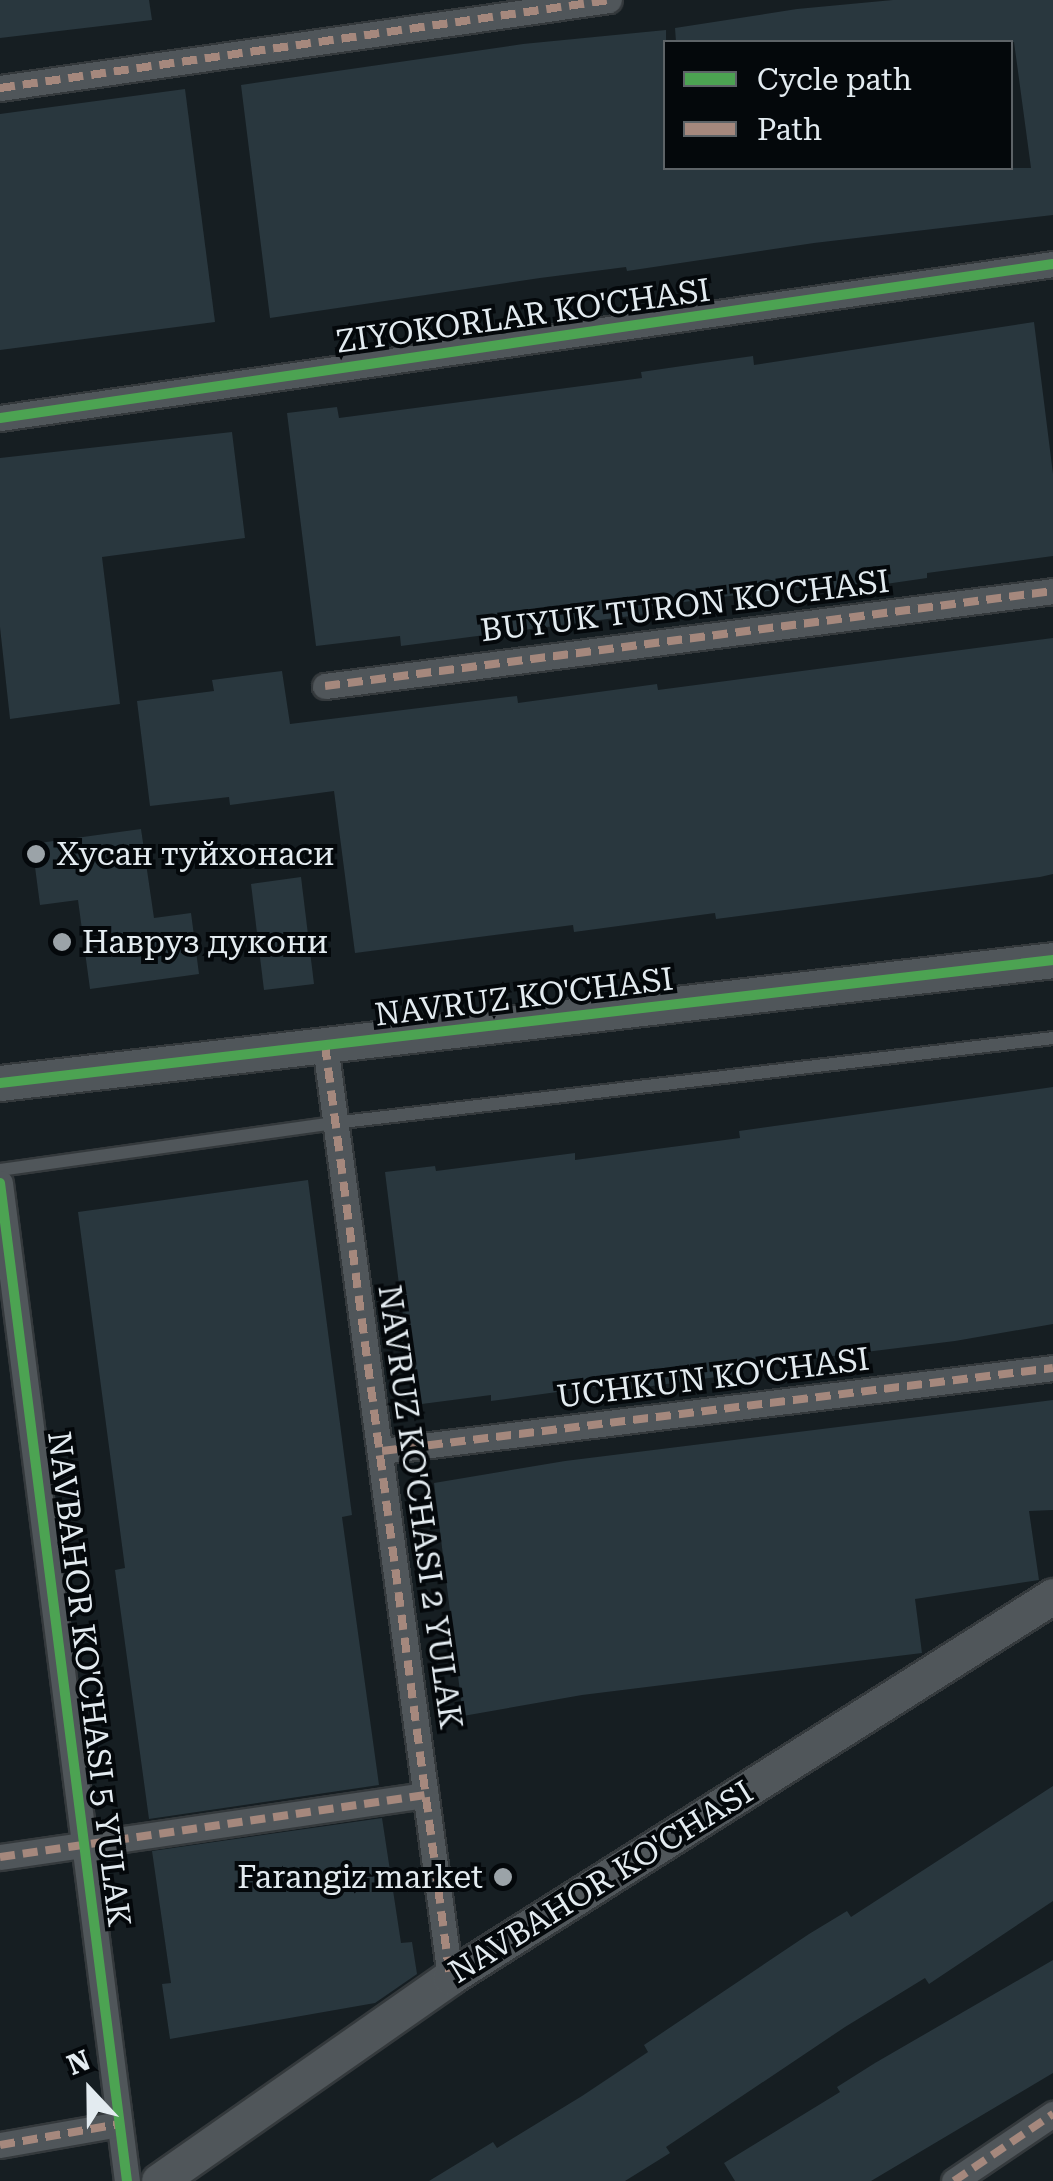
<!DOCTYPE html>
<html>
<head>
<meta charset="utf-8">
<style>
  body { margin:0 }
  #map { position:relative; width:1053px; height:2181px; overflow:hidden; background:#161e22; font-family:"Roboto Serif",serif }
  div>[style] { position:absolute }
  .building>* { inset:0; background:#29373e }
  .roads { filter:drop-shadow(2px 0 #34393c) drop-shadow(-2px 0 #34393c) drop-shadow(0 2px #34393c) drop-shadow(0 -2px #34393c) }
  .lane>* { height:12px; margin:-6px; padding:0 6px; transform-origin:6px; border-radius:6px; background:#50565a }
  .street>* { height:25px; margin:-12.5px; padding:0 12.5px; transform-origin:12.5px; border-radius:12.5px; background:#50565a }
  .secondary>* { height:35px; margin:-17.5px; padding:0 17.5px; transform-origin:17.5px; border-radius:17.5px; background:#50565a }
  .quiet>* { height:8px; margin-top:-4px; transform-origin:0; background:repeating-linear-gradient(90deg,#a5887d 0 15px,transparent 0 23px) }
  .cycleway>* { height:10px; margin:-5px; padding:0 5px; transform-origin:5px; border-radius:5px; background:#4ca352 }
  .dots>* { width:28px; height:28px; translate:-50% -50%; box-sizing:border-box; border:5px solid #04080b; border-radius:50% }
  span { translate:-50% -50%; white-space:nowrap; text-align:center; line-height:1.15; -webkit-text-stroke:8px #04080b; paint-order:stroke }
  .street-label { font-size:32px; color:#e3ebf0 }
  .poi-label { font-size:32px; color:#e3ebf0 }
  .left { translate:0 -50%; text-align:left }
  .right { translate:-100% -50%; text-align:right }
  .legend { position:absolute; left:663px; top:40px; width:350px; height:130px; box-sizing:border-box; background:#04080b; border:2px solid #5d6367; margin:0; padding:12px 18px; list-style:none; font-size:30px; color:#e3ebf0 }
  .legend li { display:flex; align-items:center; gap:20px; height:50px }
  .legend b { width:50px; border:2px solid #5d6367 }
  .north { position:absolute; left:40px; top:2041px; width:100px; height:100px; -webkit-text-stroke:8px #04080b; paint-order:stroke; rotate:338deg; font-size:28px; font-weight:700; line-height:40px; text-align:center; color:#e3ebf0 }
  .north::after { content:''; display:block; margin:auto; width:35px; height:45px; background:#e3ebf0; clip-path:polygon(50% 0,100% 100%,50% 72%,0 100%) }
</style>
</head>
<body>
<div id="map">
  <div class="building">
    <div style="clip-path:polygon(0 0,149px 0,152px 20px,0 38px)"></div>
    <div style="clip-path:polygon(893px 0,1053px 0,1053px 215px,814px 243px,627px 271px,626px 267px,540px 278px,270px 318px,241px 85px,523px 44px,666px 30px,666px 168px,1031px 168px,1014px 42px,676px 42px,675px 28px,797px 9px)"></div>
    <div style="clip-path:polygon(185px 89px,215px 322px,0 350px,0 114px)"></div>
    <div style="clip-path:polygon(1034px 322px,1053px 474px,1053px 556px,927px 573px,927px 578px,865px 587px,815px 593px,814px 585px,646px 607px,646px 614px,401px 646px,400px 636px,316px 646px,287px 413px,337px 407px,339px 418px,642px 378px,641px 372px,703px 363px,753px 356px,754px 365px)"></div>
    <div style="clip-path:polygon(232px 432px,245px 538px,102px 557px,120px 704px,10px 719px,0 627px,0 458px)"></div>
    <div style="clip-path:polygon(1053px 638px,1053px 874px,1040px 877px,716px 919px,715px 913px,574px 932px,573px 925px,355px 953px,334px 791px,230px 805px,229px 797px,150px 806px,137px 701px,214px 691px,212px 680px,282px 671px,290px 724px,517px 696px,518px 703px,657px 684px,658px 690px)"></div>
    <div style="clip-path:polygon(141px 829px,154px 918px,191px 913px,199px 974px,90px 989px,78px 900px,40px 905px,32px 844px)"></div>
    <div style="clip-path:polygon(301px 877px,314px 984px,264px 990px,251px 884px)"></div>
    <div style="clip-path:polygon(1053px 1087px,1053px 1324px,955px 1341px,743px 1367px,744px 1373px,681px 1382px,631px 1389px,630px 1382px,491px 1401px,491px 1395px,414px 1405px,385px 1172px,435px 1166px,436px 1171px,575px 1153px,575px 1160px,664px 1148px,740px 1138px,739px 1131px)"></div>
    <div style="clip-path:polygon(308px 1180px,352px 1515px,342px 1517px,379px 1785px,149px 1819px,115px 1570px,125px 1568px,78px 1212px)"></div>
    <div style="clip-path:polygon(1053px 1400px,1053px 1510px,1029px 1511px,1039px 1580px,915px 1599px,922px 1653px,582px 1695px,463px 1716px,434px 1483px,565px 1461px)"></div>
    <div style="clip-path:polygon(1053px 1786px,1053px 1901px,929px 1984px,925px 1978px,845px 2027px,666px 2147px,670px 2153px,625px 2181px,429px 2181px,493px 2142px,497px 2148px,582px 2096px,648px 2052px,644px 2045px,809px 1934px,847px 1911px,851px 1917px)"></div>
    <div style="clip-path:polygon(382px 1818px,401px 1943px,412px 1942px,417px 1974px,375px 2003px,170px 2039px,162px 1984px,171px 1983px,152px 1851px)"></div>
    <div style="clip-path:polygon(1053px 1960px,1053px 2073px,871px 2181px,735px 2181px,724px 2163px,840px 2092px,837px 2087px,875px 2063px)"></div>
  </div>
  <div class="roads">
    <div class="lane">
      <div style="left:0;top:1170px;width:337px;rotate:-8deg"></div>
      <div style="left:334px;top:1123px;width:724px;rotate:-6.74deg"></div>
    </div>
    <div class="street">
      <div style="left:0;top:88px;width:615px;rotate:-8.22deg"></div>
      <div style="left:0;top:418px;width:1064px;rotate:-8.32deg"></div>
      <div style="left:325px;top:686px;width:734px;rotate:-7.43deg"></div>
      <div style="left:325px;top:1045px;width:940px;rotate:82.36deg"></div>
      <div style="left:0;top:1183px;width:1006px;rotate:82.75deg"></div>
      <div style="left:382px;top:1451px;width:676px;rotate:-7.05deg"></div>
      <div style="left:0;top:1857px;width:430px;rotate:-8.3deg"></div>
      <div style="left:0;top:2145px;width:121px;rotate:-10deg"></div>
      <div style="left:954px;top:2181px;width:120px;rotate:-34.1deg"></div>
    </div>
    <div class="secondary">
      <div style="left:0;top:1083px;width:1060px;rotate:-6.66deg"></div>
      <div style="left:159px;top:2181px;width:355px;rotate:-35deg"></div>
      <div style="left:450px;top:1977px;width:713px;rotate:-32.29deg"></div>
    </div>
  </div>
  <div class="quiet">
    <div style="left:0;top:88px;width:615px;rotate:-8.22deg"></div>
    <div style="left:325px;top:686px;width:734px;rotate:-7.43deg"></div>
    <div style="left:325px;top:1045px;width:940px;rotate:82.36deg"></div>
    <div style="left:382px;top:1451px;width:676px;rotate:-7.05deg"></div>
    <div style="left:0;top:1857px;width:430px;rotate:-8.3deg"></div>
    <div style="left:0;top:2145px;width:121px;rotate:-10deg"></div>
    <div style="left:954px;top:2181px;width:120px;rotate:-34.1deg"></div>
  </div>
  <div class="cycleway">
    <div style="left:0;top:418px;width:1064px;rotate:-8.32deg"></div>
    <div style="left:0;top:1083px;width:1060px;rotate:-6.66deg"></div>
    <div style="left:0;top:1183px;width:1006px;rotate:82.75deg"></div>
  </div>
  <div class="dots">
    <div style="left:36px;top:854px;background:#9ba3a8"></div>
    <div style="left:62px;top:942px;background:#9ba3a8"></div>
    <div style="left:503px;top:1877px;background:#9ba3a8"></div>
  </div>
  <div class="street-label">
    <span style="left:523px;top:316px;rotate:-8deg">ZIYOKORLAR KO'CHASI</span>
    <span style="left:685px;top:606px;rotate:-7deg">BUYUK TURON KO'CHASI</span>
    <span style="left:524px;top:997px;rotate:-7deg">NAVRUZ KO'CHASI</span>
    <span style="left:713px;top:1378px;rotate:-7deg">UCHKUN KO'CHASI</span>
    <span style="left:420px;top:1507px;rotate:82deg">NAVRUZ KO'CHASI 2 YULAK</span>
    <span style="left:89px;top:1679px;rotate:83deg">NAVBAHOR KO'CHASI 5 YULAK</span>
    <span style="left:601px;top:1882px;rotate:-32deg">NAVBAHOR KO'CHASI</span>
  </div>
  <div class="poi-label">
    <span class="left" style="left:56px;top:854px">Хусан туйхонаси</span>
    <span class="left" style="left:82px;top:942px">Навруз дукони</span>
    <span class="right" style="left:483px;top:1877px">Farangiz market</span>
  </div>
  <ul class="legend">
  <li><b style="height:12px;background:#4ca352"></b>Cycle path</li>
  <li><b style="height:12px;background:#a5887d"></b>Path</li>
  </ul>
  <div class="north">N</div>
</div>
</body>
</html>
